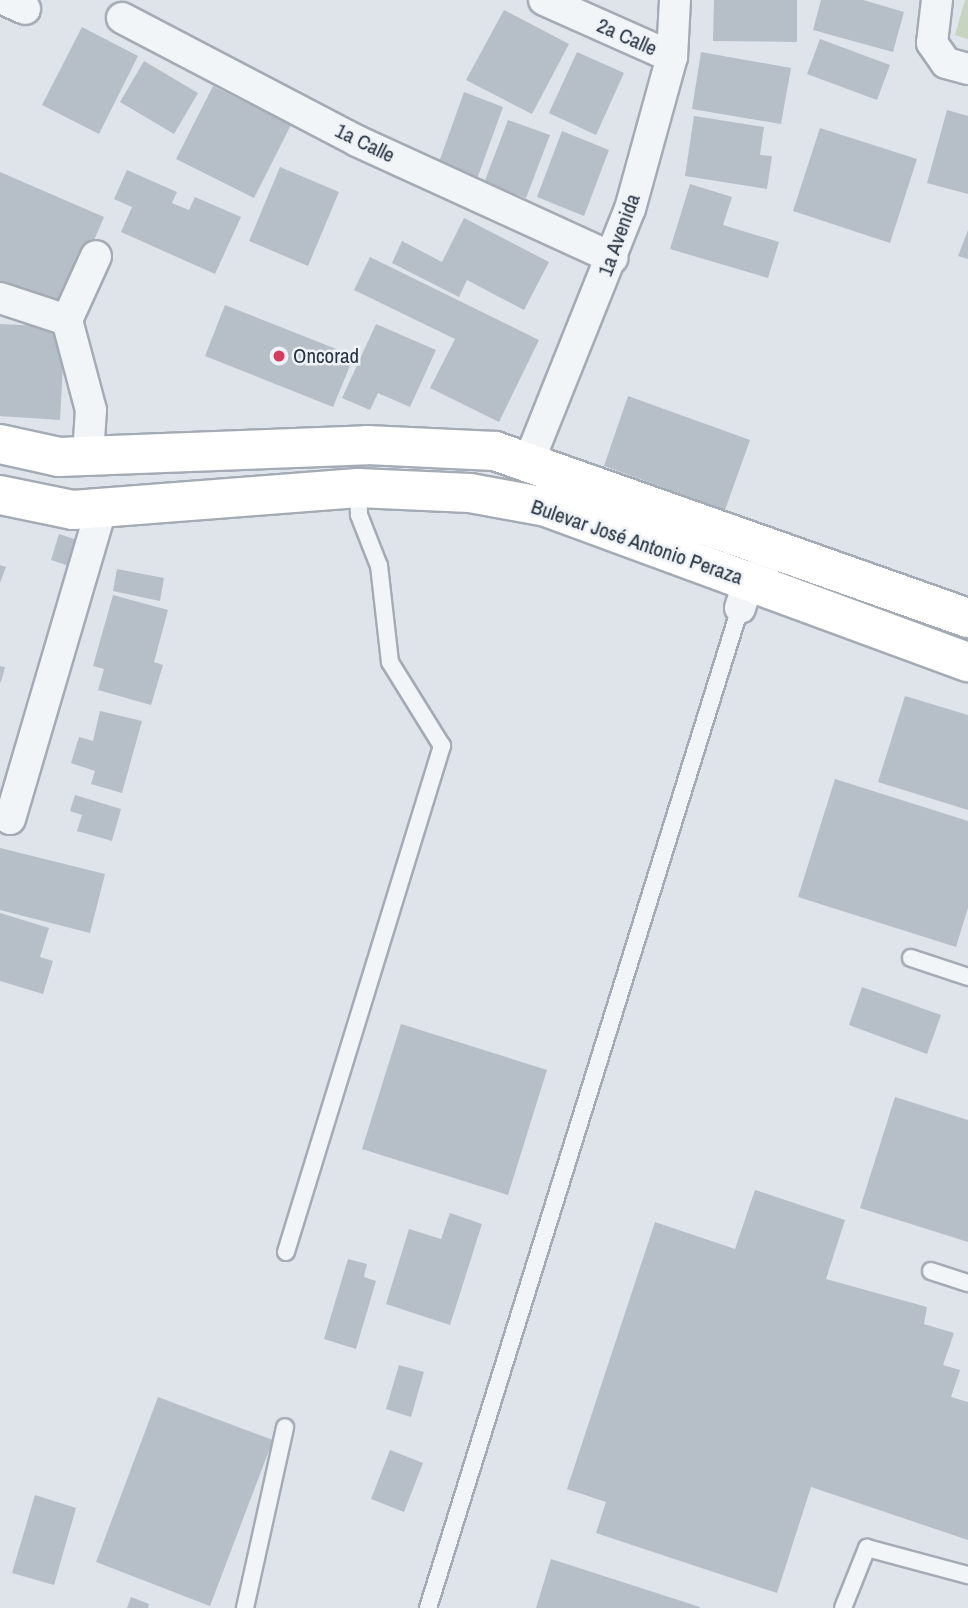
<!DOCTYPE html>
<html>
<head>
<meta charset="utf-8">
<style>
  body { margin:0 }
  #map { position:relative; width:968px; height:1608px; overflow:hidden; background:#dfe4ea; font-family:"Archivo Narrow",sans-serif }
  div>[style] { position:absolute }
  .green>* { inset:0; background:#c7d4c0 }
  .building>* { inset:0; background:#b6bec7 }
  .roads { filter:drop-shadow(2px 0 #a4abb4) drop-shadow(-2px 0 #a4abb4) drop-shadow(0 2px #a4abb4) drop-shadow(0 -2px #a4abb4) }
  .lane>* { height:16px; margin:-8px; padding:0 8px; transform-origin:8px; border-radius:8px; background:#f2f5f8 }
  .street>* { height:30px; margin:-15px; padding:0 15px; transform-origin:15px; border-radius:15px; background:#f2f5f8 }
  .secondary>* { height:38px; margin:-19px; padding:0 19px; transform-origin:19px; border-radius:19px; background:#fff }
  .dots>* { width:19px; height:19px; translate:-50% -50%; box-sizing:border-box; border:4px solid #eff3f7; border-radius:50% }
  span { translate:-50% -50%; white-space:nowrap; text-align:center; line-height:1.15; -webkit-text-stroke:5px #eff3f7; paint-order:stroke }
  .street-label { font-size:21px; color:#273342 }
  .poi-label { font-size:21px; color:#273342 }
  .left { translate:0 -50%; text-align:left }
</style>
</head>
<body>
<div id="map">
  <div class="green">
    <div style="clip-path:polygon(965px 0,968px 0,968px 39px,955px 35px)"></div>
  </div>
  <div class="building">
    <div style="clip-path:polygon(714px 0,797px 0,797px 42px,713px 41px)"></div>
    <div style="clip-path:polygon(821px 0,863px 0,904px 12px,893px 52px,813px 30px)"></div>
    <div style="clip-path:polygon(504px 10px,569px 44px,532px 114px,466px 80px)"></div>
    <div style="clip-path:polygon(82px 27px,138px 56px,99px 134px,42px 105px)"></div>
    <div style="clip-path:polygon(820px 39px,890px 65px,877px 100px,807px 74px)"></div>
    <div style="clip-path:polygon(577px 52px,624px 73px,596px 135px,549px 113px)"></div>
    <div style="clip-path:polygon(701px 52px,791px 68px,781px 124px,692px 109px)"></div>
    <div style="clip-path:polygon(144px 61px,198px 93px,174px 134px,120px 102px)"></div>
    <div style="clip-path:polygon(213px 86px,291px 125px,254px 198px,176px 159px)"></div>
    <div style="clip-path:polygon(464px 92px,503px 107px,477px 179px,438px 165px)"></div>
    <div style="clip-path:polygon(947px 110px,968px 116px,968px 194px,927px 183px)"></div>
    <div style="clip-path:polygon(694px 116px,764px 127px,760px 155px,772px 156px,767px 189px,685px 176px)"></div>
    <div style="clip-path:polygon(508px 120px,550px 135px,526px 198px,484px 183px)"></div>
    <div style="clip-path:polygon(820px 128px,917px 159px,890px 243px,793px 211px)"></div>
    <div style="clip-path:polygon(562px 131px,609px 150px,584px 216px,537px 197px)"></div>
    <div style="clip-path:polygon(280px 167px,339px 192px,308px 266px,249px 241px)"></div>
    <div style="clip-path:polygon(127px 170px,177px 192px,172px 203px,189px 210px,195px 197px,241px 217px,215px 274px,121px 232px,132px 207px,114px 199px)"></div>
    <div style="clip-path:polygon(0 172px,104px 217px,64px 311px,0 283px)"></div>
    <div style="clip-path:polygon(690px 184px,732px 197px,723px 225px,779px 242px,768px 278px,670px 249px)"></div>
    <div style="clip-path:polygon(464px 218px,549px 262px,524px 310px,467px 280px,459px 297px,392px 263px,402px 241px,442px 262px)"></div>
    <div style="clip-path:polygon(968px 230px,968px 259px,958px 256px)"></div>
    <div style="clip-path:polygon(370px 257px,539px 340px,499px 422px,430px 388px,455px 339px,354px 290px)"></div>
    <div style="clip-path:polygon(225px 305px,354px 356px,333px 407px,205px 356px)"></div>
    <div style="clip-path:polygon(0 324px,65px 327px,60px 420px,0 416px)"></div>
    <div style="clip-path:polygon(376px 324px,436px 350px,410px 407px,378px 393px,370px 410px,342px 398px)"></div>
    <div style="clip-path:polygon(628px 396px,750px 440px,725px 510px,604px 466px)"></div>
    <div style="clip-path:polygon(59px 534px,77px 540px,69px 566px,51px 560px)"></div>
    <div style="clip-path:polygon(0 565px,6px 567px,0 583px)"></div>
    <div style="clip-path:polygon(117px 569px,164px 578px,160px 601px,113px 591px)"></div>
    <div style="clip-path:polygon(113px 595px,168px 610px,154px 662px,163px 665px,151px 705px,98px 690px,104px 669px,93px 666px)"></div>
    <div style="clip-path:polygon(0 666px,5px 667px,1px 682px,0 682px)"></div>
    <div style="clip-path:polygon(905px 696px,968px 715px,968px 810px,878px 782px)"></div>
    <div style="clip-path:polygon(100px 711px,142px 721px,122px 793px,91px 784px,95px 771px,71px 763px,79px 737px,93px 741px)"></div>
    <div style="clip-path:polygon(835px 779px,968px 821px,968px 908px,956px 947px,798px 897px)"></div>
    <div style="clip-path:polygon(75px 795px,121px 809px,112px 841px,77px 831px,82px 815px,70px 811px)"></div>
    <div style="clip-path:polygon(0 848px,105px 874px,90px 933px,0 910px)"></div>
    <div style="clip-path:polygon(0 913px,49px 928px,40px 957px,53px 961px,43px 994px,0 981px)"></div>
    <div style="clip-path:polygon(862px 987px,941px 1015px,927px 1054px,849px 1025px)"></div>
    <div style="clip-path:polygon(401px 1024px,547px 1070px,508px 1195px,362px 1149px)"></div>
    <div style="clip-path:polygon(895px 1097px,968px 1120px,968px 1242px,860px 1208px)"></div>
    <div style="clip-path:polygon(755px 1190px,845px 1220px,826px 1279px,927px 1307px,924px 1324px,954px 1333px,943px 1365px,960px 1370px,951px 1397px,968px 1402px,968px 1540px,811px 1487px,777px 1593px,596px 1533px,606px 1502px,567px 1489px,655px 1222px,735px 1249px)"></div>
    <div style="clip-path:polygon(450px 1213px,482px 1224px,450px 1325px,386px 1304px,409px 1229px,441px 1239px)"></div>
    <div style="clip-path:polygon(348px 1259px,367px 1264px,364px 1277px,376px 1281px,356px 1349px,324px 1339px)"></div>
    <div style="clip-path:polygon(399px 1365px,424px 1372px,411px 1417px,386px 1409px)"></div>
    <div style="clip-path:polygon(158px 1397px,273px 1440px,210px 1606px,96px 1562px)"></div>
    <div style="clip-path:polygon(390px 1450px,423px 1463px,404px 1512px,371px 1499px)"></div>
    <div style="clip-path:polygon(35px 1495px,76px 1508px,54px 1585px,12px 1573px)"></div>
    <div style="clip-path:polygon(551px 1559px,700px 1607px,700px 1608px,536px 1608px)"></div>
    <div style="clip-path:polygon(131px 1597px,149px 1604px,148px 1608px,127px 1608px)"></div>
  </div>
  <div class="roads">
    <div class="lane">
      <div style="left:911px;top:958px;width:60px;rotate:18.4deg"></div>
      <div style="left:286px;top:1252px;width:530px;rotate:-72.87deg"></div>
      <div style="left:442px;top:746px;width:99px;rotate:-121.8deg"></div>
      <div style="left:390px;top:662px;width:97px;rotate:-96.5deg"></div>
      <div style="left:379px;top:566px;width:55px;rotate:-111.4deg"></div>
      <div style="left:359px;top:515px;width:27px;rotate:-92deg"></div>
      <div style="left:931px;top:1271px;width:39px;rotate:18deg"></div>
      <div style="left:245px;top:1608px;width:185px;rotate:-77.5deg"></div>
      <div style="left:428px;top:1608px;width:1048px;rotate:-72.67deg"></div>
      <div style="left:843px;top:1608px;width:65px;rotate:-68.2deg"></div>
      <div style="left:867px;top:1548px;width:105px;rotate:15deg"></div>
    </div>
    <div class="street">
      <div style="left:5px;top:0;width:22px;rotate:24deg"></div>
      <div style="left:544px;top:0;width:140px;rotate:24deg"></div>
      <div style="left:937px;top:0;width:43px;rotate:96.6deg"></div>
      <div style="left:932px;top:43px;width:24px;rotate:55deg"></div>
      <div style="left:946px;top:63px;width:23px;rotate:15deg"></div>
      <div style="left:122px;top:18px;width:265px;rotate:27.6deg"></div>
      <div style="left:357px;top:141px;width:281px;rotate:24.6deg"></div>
      <div style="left:0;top:298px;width:71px;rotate:18.2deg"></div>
      <div style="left:67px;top:320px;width:93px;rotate:75.1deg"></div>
      <div style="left:91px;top:410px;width:44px;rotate:93.9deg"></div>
      <div style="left:67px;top:320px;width:70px;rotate:-65.6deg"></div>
      <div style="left:529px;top:461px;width:271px;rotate:-68.2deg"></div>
      <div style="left:630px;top:209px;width:158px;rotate:-74.6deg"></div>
      <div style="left:672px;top:57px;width:57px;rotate:-87deg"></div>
      <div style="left:740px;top:608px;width:29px;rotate:-72deg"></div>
      <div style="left:749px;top:580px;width:18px;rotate:-38deg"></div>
      <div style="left:10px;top:819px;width:325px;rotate:-73.6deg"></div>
    </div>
    <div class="secondary">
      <div style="left:0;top:444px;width:60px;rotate:12.4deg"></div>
      <div style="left:59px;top:457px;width:308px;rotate:-2.2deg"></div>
      <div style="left:367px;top:445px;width:128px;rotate:2.7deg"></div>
      <div style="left:495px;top:451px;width:502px;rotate:19.45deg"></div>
      <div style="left:0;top:495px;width:75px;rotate:11.6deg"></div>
      <div style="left:73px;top:510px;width:286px;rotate:-4.4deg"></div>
      <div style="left:358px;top:488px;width:112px;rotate:2.6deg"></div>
      <div style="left:470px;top:493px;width:77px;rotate:10.4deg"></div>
      <div style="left:546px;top:507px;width:450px;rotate:20.2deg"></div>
    </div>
  </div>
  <div class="dots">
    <div style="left:279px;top:356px;background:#d73c5f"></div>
  </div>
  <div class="street-label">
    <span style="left:627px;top:37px;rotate:24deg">2a Calle</span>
    <span style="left:365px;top:143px;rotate:26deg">1a Calle</span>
    <span style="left:619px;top:235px;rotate:-70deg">1a Avenida</span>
    <span style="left:637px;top:542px;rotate:19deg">Bulevar José Antonio Peraza</span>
  </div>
  <div class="poi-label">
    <span class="left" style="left:293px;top:356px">Oncorad</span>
  </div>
</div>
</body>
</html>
